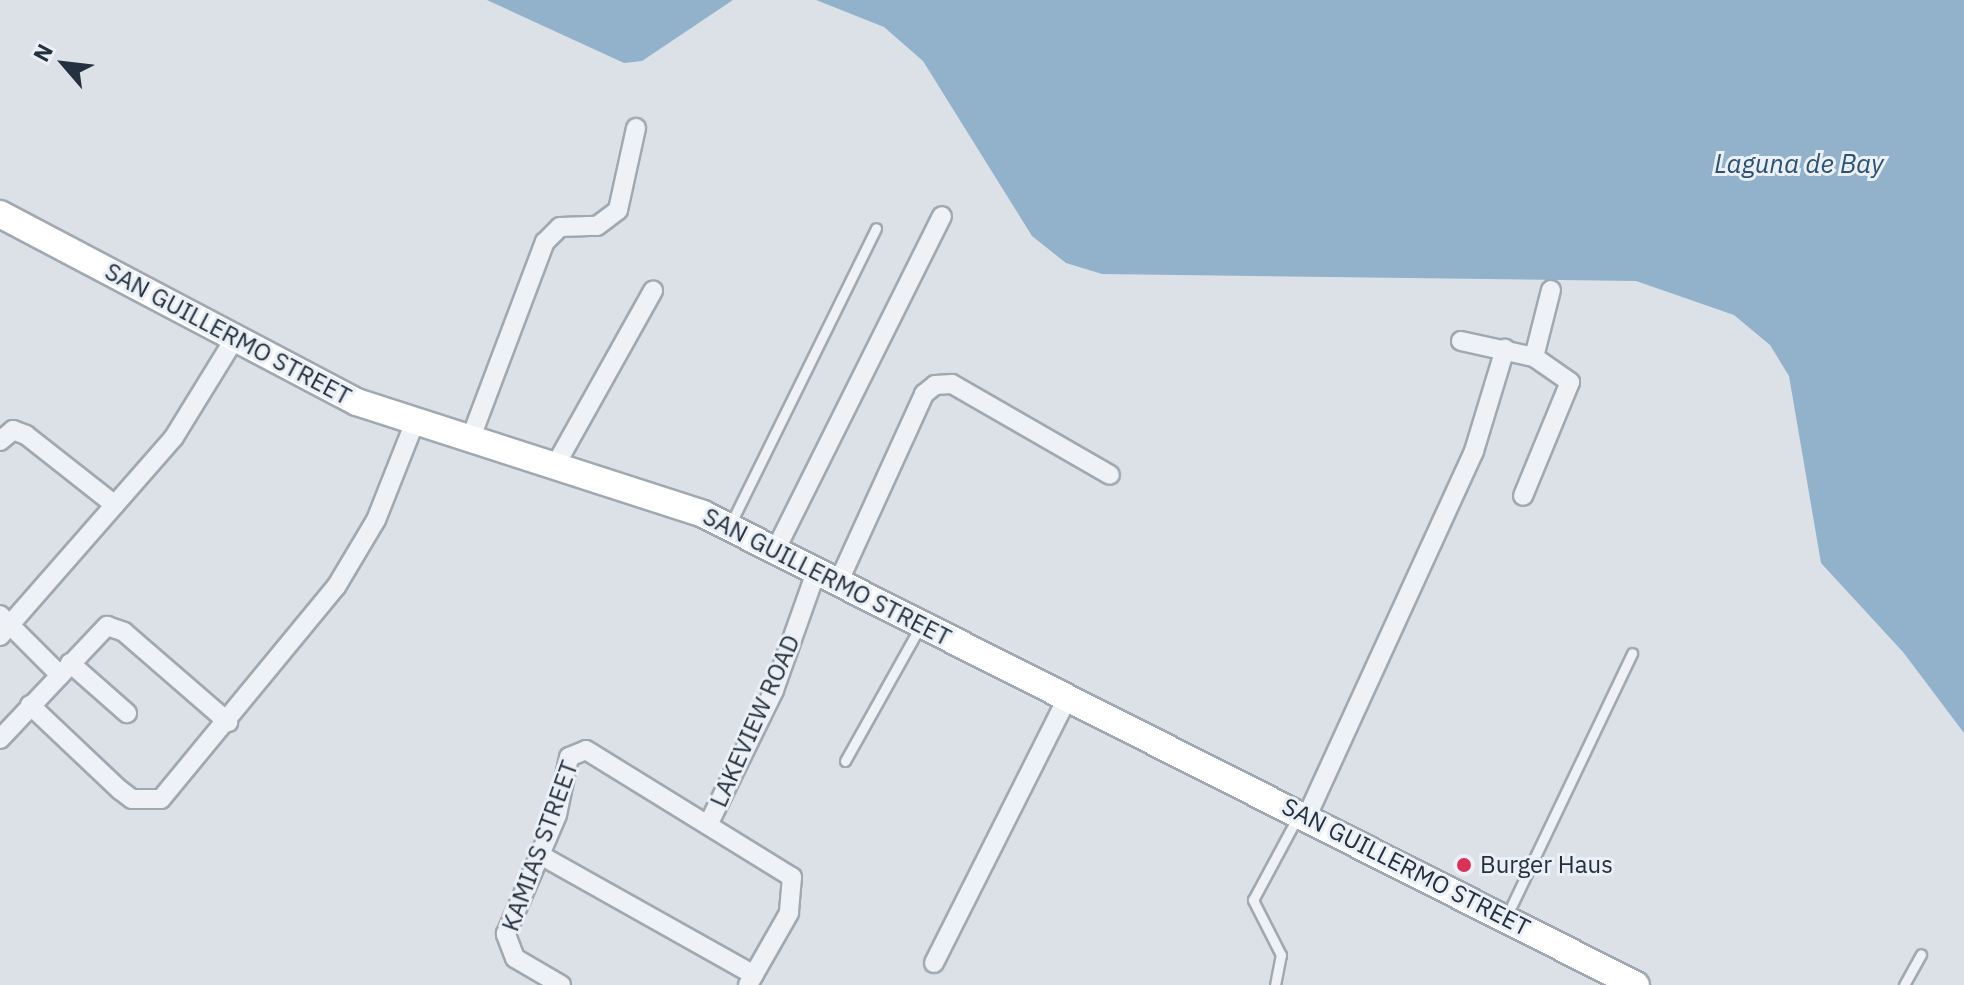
<!DOCTYPE html>
<html>
<head>
<meta charset="utf-8">
<style>
  body { margin:0 }
  #map { position:relative; width:1964px; height:985px; overflow:hidden; background:#dbe1e7; font-family:"IBM Plex Sans",sans-serif }
  div>[style] { position:absolute }
  .water>* { inset:0; background:#92b2cc }
  .roads { filter:drop-shadow(2px 0 #a0a8b1) drop-shadow(-2px 0 #a0a8b1) drop-shadow(0 2px #a0a8b1) drop-shadow(0 -2px #a0a8b1) }
  .lane>* { height:9px; margin:-4.5px; padding:0 4.5px; transform-origin:4.5px; border-radius:4.5px; background:#eef1f5 }
  .street>* { height:18px; margin:-9px; padding:0 9px; transform-origin:9px; border-radius:9px; background:#eef1f5 }
  .secondary>* { height:26px; margin:-13px; padding:0 13px; transform-origin:13px; border-radius:13px; background:#fff }
  .dots>* { width:22px; height:22px; translate:-50% -50%; box-sizing:border-box; border:4px solid #eaf0f5; border-radius:50% }
  span { translate:-50% -50%; white-space:nowrap; text-align:center; line-height:1.15; -webkit-text-stroke:6px #eaf0f5; paint-order:stroke }
  .street-label { font-size:24px; color:#24303f }
  .poi-label { font-size:24px; color:#24303f }
  .left { translate:0 -50%; text-align:left }
  .water-label { font-size:26px; color:#2a5276; font-style:italic }
  .north { position:absolute; left:24px; top:24px; width:80px; height:80px; -webkit-text-stroke:6px #eaf0f5; paint-order:stroke; rotate:298deg; font-size:22px; font-weight:700; line-height:32px; text-align:center; color:#24303f }
  .north::after { content:''; display:block; margin:auto; width:28px; height:36px; background:#24303f; clip-path:polygon(50% 0,100% 100%,50% 72%,0 100%) }
</style>
</head>
<body>
<div id="map">
  <div class="water">
    <div style="clip-path:polygon(487px 0,733px 0,642px 61px,624px 63px)"></div>
    <div style="clip-path:polygon(816px 0,1964px 0,1964px 733px,1903px 652px,1821px 563px,1789px 376px,1770px 345px,1734px 315px,1636px 281px,1102px 274px,1066px 263px,1032px 236px,923px 61px,884px 27px)"></div>
  </div>
  <div class="roads">
    <div class="lane">
      <div style="left:729px;top:527px;width:333px;rotate:-63.8deg"></div>
      <div style="left:845px;top:761px;width:154px;rotate:-60.8deg"></div>
      <div style="left:1512px;top:905px;width:279px;rotate:-64.5deg"></div>
      <div style="left:1275px;top:985px;width:31px;rotate:-79deg"></div>
      <div style="left:1281px;top:955px;width:62px;rotate:-117deg"></div>
      <div style="left:1253px;top:900px;width:95px;rotate:-61.8deg"></div>
      <div style="left:1904px;top:985px;width:35px;rotate:-61deg"></div>
    </div>
    <div class="street">
      <div style="left:1461px;top:341px;width:75px;rotate:12.4deg"></div>
      <div style="left:1534px;top:357px;width:44px;rotate:34.8deg"></div>
      <div style="left:1570px;top:382px;width:123px;rotate:112.4deg"></div>
      <div style="left:1534px;top:357px;width:69px;rotate:-75.8deg"></div>
      <div style="left:470px;top:440px;width:212px;rotate:-69.3deg"></div>
      <div style="left:545px;top:242px;width:21px;rotate:-45deg"></div>
      <div style="left:560px;top:227px;width:37px;rotate:-2deg"></div>
      <div style="left:597px;top:226px;width:26px;rotate:-37deg"></div>
      <div style="left:618px;top:210px;width:84px;rotate:-77.6deg"></div>
      <div style="left:0;top:441px;width:17px;rotate:-40deg"></div>
      <div style="left:13px;top:430px;width:14px;rotate:21deg"></div>
      <div style="left:26px;top:435px;width:113px;rotate:38.2deg"></div>
      <div style="left:555px;top:466px;width:201px;rotate:-60.8deg"></div>
      <div style="left:775px;top:551px;width:374px;rotate:-63.5deg"></div>
      <div style="left:838px;top:583px;width:208px;rotate:-65.5deg"></div>
      <div style="left:924px;top:394px;width:14px;rotate:-39deg"></div>
      <div style="left:935px;top:385px;width:17px;rotate:-3deg"></div>
      <div style="left:952px;top:384px;width:182px;rotate:29.9deg"></div>
      <div style="left:0;top:615px;width:85px;rotate:45deg"></div>
      <div style="left:0;top:636px;width:264px;rotate:-48.8deg"></div>
      <div style="left:174px;top:437px;width:114px;rotate:-58.3deg"></div>
      <div style="left:70px;top:663px;width:76px;rotate:41.3deg"></div>
      <div style="left:30px;top:705px;width:124px;rotate:43.4deg"></div>
      <div style="left:120px;top:790px;width:15px;rotate:37deg"></div>
      <div style="left:132px;top:799px;width:29px"></div>
      <div style="left:161px;top:799px;width:275px;rotate:-50.5deg"></div>
      <div style="left:336px;top:587px;width:78px;rotate:-59.2deg"></div>
      <div style="left:376px;top:520px;width:103px;rotate:-68.4deg"></div>
      <div style="left:0;top:739px;width:156px;rotate:-46.6deg"></div>
      <div style="left:107px;top:626px;width:18px;rotate:19deg"></div>
      <div style="left:124px;top:632px;width:138px;rotate:40.9deg"></div>
      <div style="left:1307px;top:816px;width:401px;rotate:-65.4deg"></div>
      <div style="left:1474px;top:451px;width:107px;rotate:-73.1deg"></div>
      <div style="left:708px;top:825px;width:150px;rotate:-63.9deg"></div>
      <div style="left:774px;top:690px;width:125px;rotate:-70.4deg"></div>
      <div style="left:542px;top:856px;width:243px;rotate:29.3deg"></div>
      <div style="left:934px;top:963px;width:299px;rotate:-63.3deg"></div>
      <div style="left:561px;top:985px;width:53px;rotate:-149.6deg"></div>
      <div style="left:515px;top:958px;width:26px;rotate:-111deg"></div>
      <div style="left:506px;top:934px;width:129px;rotate:-66.8deg"></div>
      <div style="left:557px;top:815px;width:59px;rotate:-78.3deg"></div>
      <div style="left:569px;top:757px;width:18px;rotate:-22deg"></div>
      <div style="left:586px;top:750px;width:242px;rotate:31.7deg"></div>
      <div style="left:792px;top:877px;width:36px;rotate:95deg"></div>
      <div style="left:789px;top:913px;width:83px;rotate:119.7deg"></div>
    </div>
    <div class="secondary">
      <div style="left:0;top:214px;width:403px;rotate:27.8deg"></div>
      <div style="left:357px;top:402px;width:364px;rotate:17.9deg"></div>
      <div style="left:703px;top:514px;width:1045px;rotate:26.79deg"></div>
    </div>
  </div>
  <div class="dots">
    <div style="left:1464px;top:865px;background:#db3158"></div>
  </div>
  <div class="street-label">
    <span style="left:228px;top:334px;rotate:28deg">SAN GUILLERMO STREET</span>
    <span style="left:827px;top:577px;rotate:27deg">SAN GUILLERMO STREET</span>
    <span style="left:755px;top:721px;rotate:-66deg">LAKEVIEW ROAD</span>
    <span style="left:540px;top:846px;rotate:-70deg">KAMIAS STREET</span>
    <span style="left:1406px;top:867px;rotate:27deg">SAN GUILLERMO STREET</span>
  </div>
  <div class="poi-label">
    <span class="left" style="left:1480px;top:865px">Burger Haus</span>
  </div>
  <div class="water-label">
    <span style="left:1799px;top:164px">Laguna de Bay</span>
  </div>
  <div class="north">N</div>
</div>
</body>
</html>
